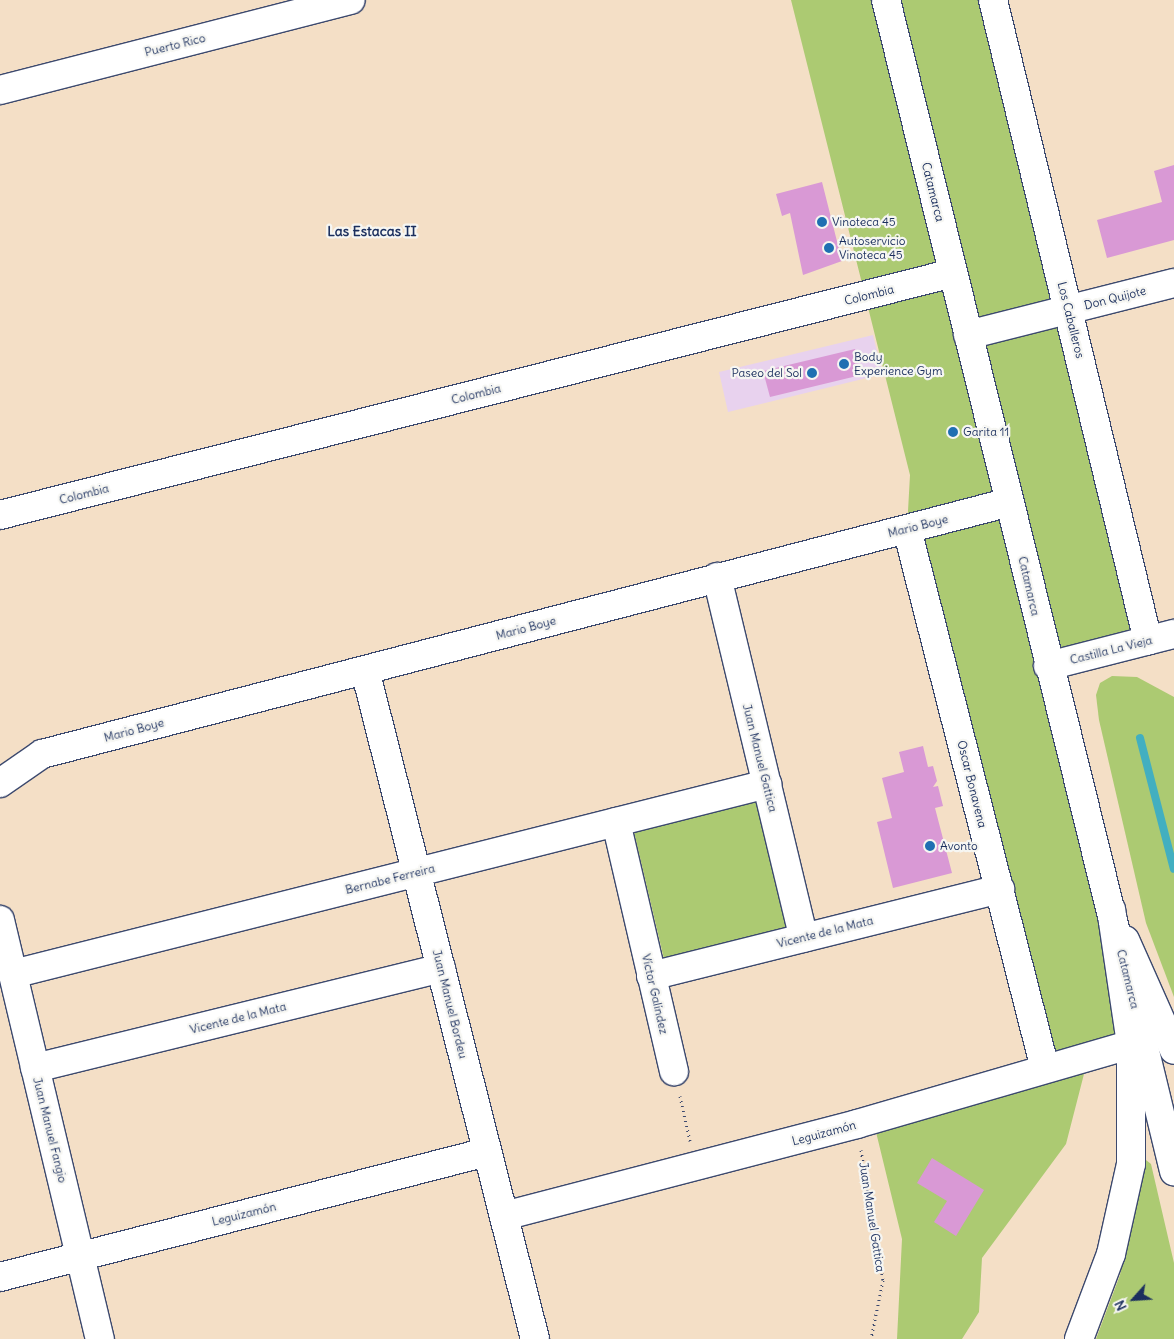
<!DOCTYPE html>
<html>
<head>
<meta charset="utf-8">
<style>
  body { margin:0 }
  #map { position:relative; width:1174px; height:1339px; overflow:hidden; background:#f4dfc6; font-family:Delius,sans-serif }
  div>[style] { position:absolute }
  .built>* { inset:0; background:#e8d2ee }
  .green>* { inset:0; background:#acca72 }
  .stream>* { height:8px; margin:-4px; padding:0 4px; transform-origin:4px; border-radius:4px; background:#42afc0 }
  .building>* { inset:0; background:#d999d5 }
  .path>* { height:3px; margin-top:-1.5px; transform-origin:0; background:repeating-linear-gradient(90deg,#3c496e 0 1px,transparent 0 5px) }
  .roads { filter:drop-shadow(1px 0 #3c496e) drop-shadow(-1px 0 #3c496e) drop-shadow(0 1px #3c496e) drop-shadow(0 -1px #3c496e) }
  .minor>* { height:28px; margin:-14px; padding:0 14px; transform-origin:14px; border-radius:14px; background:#fff }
  .major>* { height:28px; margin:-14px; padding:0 14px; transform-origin:14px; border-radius:14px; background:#fff }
  .highway>* { height:28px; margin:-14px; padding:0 14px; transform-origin:14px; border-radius:14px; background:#fff }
  .dots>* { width:14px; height:14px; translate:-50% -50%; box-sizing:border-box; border:2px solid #f6f6f2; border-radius:50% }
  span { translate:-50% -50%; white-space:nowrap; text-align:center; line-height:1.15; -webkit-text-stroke:4.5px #f6f6f2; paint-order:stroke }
  .street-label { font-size:12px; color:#1b2f5e }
  .poi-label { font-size:12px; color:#1b2f5e }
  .left { translate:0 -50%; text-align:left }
  .right { translate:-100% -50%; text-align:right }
  .neighbourhood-label { font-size:14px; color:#1b2f5e; font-weight:700 }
  .north { position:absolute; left:1109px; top:1274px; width:50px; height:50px; -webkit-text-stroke:4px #f6f6f2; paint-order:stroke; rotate:244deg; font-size:14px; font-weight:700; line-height:20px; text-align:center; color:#1b2f5e }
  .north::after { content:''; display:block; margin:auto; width:18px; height:22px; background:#1b2f5e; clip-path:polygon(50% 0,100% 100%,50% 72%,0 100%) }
</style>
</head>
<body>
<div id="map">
  <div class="built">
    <div style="clip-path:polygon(873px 335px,883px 374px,728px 412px,719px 372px)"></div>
  </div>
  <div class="green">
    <div style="clip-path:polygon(791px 0,993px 0,1148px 641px,1048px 666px,1131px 1044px,1045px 1069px,907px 529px,910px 475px)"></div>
    <div style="clip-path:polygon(1112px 676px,1137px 677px,1174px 697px,1174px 997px,1146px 923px,1099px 720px,1096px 695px,1100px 683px)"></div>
    <div style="clip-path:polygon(759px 798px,790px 929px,664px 959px,633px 828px)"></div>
    <div style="clip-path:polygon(1073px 1073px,1084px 1074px,1066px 1144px,982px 1258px,979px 1312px,962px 1339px,897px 1339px,902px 1239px,876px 1132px)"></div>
    <div style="clip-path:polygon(1141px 1156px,1151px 1164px,1174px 1263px,1174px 1339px,1096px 1339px,1120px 1275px)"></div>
  </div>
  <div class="stream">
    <div style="left:1140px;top:738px;width:135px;rotate:75.5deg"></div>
  </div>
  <div class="building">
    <div style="clip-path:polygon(1174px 165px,1174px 240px,1107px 258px,1097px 220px,1162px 202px,1154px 171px)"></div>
    <div style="clip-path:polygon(822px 182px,842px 261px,803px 275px,790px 213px,782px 216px,776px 194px)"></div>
    <div style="clip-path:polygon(855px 349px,861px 375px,770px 397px,763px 371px)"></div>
    <div style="clip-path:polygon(923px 746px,928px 767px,933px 766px,937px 781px,933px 787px,938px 786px,943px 806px,935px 808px,952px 873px,893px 888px,877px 822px,892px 818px,882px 778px,904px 772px,899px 752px)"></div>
    <div style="clip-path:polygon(932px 1158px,984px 1190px,956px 1236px,934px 1222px,947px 1201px,917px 1183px)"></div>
  </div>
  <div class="path">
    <div style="left:680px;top:1096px;width:46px;rotate:77.5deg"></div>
    <div style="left:861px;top:1150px;width:132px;rotate:80.4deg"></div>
    <div style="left:883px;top:1280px;width:60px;rotate:101.5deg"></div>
  </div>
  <div class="roads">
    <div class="minor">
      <div style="left:993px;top:0;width:659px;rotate:76.41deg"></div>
      <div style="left:0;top:90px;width:362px;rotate:-14.4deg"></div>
      <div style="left:968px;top:335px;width:212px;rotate:-14.2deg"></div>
      <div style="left:0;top:515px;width:983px;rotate:-14.25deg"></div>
      <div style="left:907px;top:529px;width:557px;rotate:75.66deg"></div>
      <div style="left:717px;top:577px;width:371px;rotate:76.5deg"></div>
      <div style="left:1048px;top:666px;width:130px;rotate:-14.3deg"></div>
      <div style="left:365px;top:670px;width:690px;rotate:75.74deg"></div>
      <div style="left:0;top:783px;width:51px;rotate:-34.6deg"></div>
      <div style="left:42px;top:754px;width:1000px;rotate:-14.59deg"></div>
      <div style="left:616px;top:822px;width:256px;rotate:76.9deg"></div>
      <div style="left:0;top:920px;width:431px;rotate:76.6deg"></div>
      <div style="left:13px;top:974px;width:778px;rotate:-14.14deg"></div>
      <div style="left:651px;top:976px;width:360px;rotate:-14deg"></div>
      <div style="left:35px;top:1068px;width:418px;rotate:-13.8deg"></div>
      <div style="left:504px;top:1216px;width:365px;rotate:-14.6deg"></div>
      <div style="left:857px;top:1124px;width:298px;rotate:-16.2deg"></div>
      <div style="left:0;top:1277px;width:503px;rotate:-14.4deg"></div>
    </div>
    <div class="major">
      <div style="left:886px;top:0;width:961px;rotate:76.15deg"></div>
      <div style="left:1136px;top:1014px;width:162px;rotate:76.4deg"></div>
    </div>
    <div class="highway">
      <div style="left:1125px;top:940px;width:120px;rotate:66deg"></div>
      <div style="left:1079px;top:1339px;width:91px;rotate:-69.4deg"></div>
      <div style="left:1111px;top:1254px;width:92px;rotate:-77.5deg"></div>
      <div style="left:1131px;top:1164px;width:120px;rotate:-90deg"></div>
      <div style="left:1131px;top:1044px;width:136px;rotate:-98.4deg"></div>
    </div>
  </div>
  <div class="dots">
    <div style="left:822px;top:222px;background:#1f6fb2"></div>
    <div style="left:829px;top:248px;background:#1f6fb2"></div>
    <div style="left:844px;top:364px;background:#1f6fb2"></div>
    <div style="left:812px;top:373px;background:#1f6fb2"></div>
    <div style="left:953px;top:432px;background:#1f6fb2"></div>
    <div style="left:930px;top:846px;background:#1f6fb2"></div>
  </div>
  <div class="street-label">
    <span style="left:175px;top:45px;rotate:-14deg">Puerto Rico</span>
    <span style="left:933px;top:192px;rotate:76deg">Catamarca</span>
    <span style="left:869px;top:295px;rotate:-14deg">Colombia</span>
    <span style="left:1115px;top:298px;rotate:-14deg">Don Quijote</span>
    <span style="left:1071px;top:320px;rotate:76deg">Los Caballeros</span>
    <span style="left:476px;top:394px;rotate:-14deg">Colombia</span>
    <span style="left:84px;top:494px;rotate:-14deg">Colombia</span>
    <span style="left:918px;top:526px;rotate:-14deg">Mario Boye</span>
    <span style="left:1029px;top:586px;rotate:77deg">Catamarca</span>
    <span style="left:526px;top:628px;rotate:-15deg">Mario Boye</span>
    <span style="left:1111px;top:650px;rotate:-14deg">Castilla La Vieja</span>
    <span style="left:134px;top:730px;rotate:-15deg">Mario Boye</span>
    <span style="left:760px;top:758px;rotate:76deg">Juan Manuel Gattica</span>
    <span style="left:972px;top:784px;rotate:76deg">Oscar Bonavena</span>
    <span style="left:390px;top:879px;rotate:-14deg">Bernabe Ferreira</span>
    <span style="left:825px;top:932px;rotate:-14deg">Vicente de la Mata</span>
    <span style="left:1128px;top:979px;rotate:76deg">Catamarca</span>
    <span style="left:655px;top:994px;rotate:77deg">Víctor Galíndez</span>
    <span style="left:450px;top:1004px;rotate:76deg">Juan Manuel Bordeu</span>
    <span style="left:238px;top:1018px;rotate:-14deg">Vicente de la Mata</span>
    <span style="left:50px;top:1130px;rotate:76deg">Juan Manuel Fangio</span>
    <span style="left:824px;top:1133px;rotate:-15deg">Leguizamón</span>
    <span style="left:244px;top:1214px;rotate:-14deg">Leguizamón</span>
    <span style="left:872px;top:1217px;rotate:81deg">Juan Manuel Gattica</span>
  </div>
  <div class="poi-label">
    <span class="left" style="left:832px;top:222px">Vinoteca 45</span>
    <span class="left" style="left:839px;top:248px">Autoservicio<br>Vinoteca 45</span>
    <span class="left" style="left:854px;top:364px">Body<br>Experience Gym</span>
    <span class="right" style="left:802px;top:373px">Paseo del Sol</span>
    <span class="left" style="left:963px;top:432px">Garita 11</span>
    <span class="left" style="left:940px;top:846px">Avonto</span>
  </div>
  <div class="neighbourhood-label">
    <span style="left:372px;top:231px">Las Estacas II</span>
  </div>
  <div class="north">N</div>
</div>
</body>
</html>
